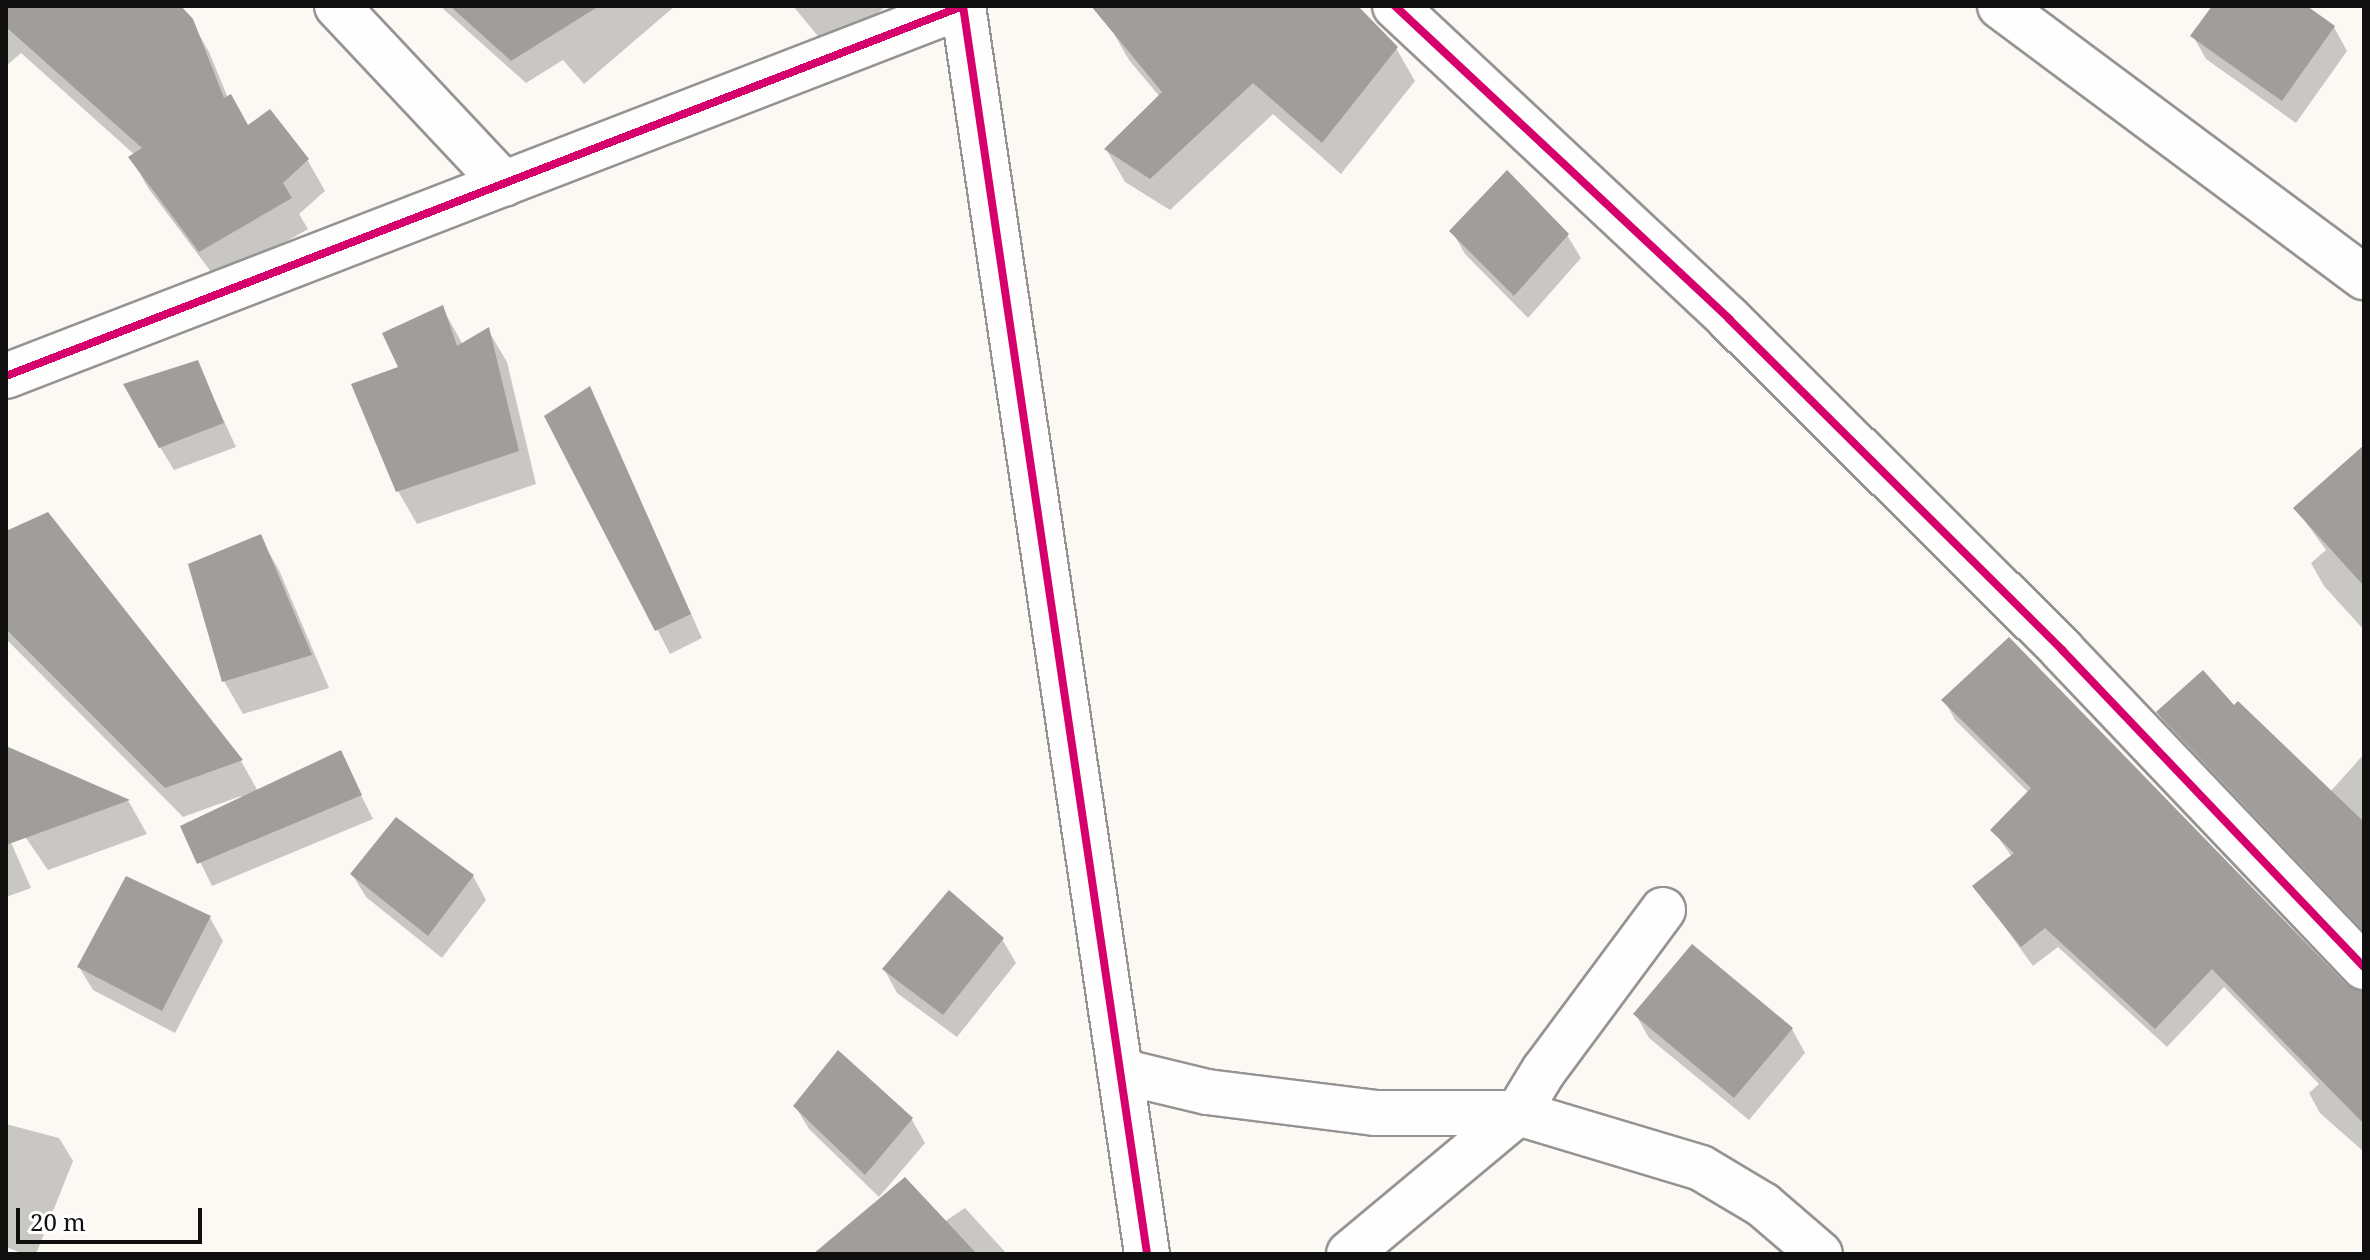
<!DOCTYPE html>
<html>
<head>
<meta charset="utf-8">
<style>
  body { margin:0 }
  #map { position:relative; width:2370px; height:1260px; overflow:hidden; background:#fcf9f5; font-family:"Noto Serif",serif }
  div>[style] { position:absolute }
  .shadow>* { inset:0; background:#0003 }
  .building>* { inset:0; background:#a09d9a }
  .roads { filter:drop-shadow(2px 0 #969493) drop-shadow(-2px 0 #969493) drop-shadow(0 2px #969493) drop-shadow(0 -2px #969493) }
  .street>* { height:44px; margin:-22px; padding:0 22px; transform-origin:22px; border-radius:22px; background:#fffefe }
  .cycleway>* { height:8px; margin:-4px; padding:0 4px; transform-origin:4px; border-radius:4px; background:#d6006c }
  span { translate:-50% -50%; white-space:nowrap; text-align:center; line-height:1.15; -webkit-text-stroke:8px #fff; paint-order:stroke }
  .frame { position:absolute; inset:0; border:8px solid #0f0f0f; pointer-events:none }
  .scale { position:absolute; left:16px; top:1208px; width:186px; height:36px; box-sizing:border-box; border:4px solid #0f0f0f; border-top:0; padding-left:10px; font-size:24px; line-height:28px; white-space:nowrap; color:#0f0f0f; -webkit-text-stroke:6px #fff; paint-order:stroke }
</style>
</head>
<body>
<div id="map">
  <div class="shadow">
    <div style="clip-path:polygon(6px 6px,178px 6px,191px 20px,209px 52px,228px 98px,248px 128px,270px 112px,308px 161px,325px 191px,299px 214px,308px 229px,218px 281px,148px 188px,131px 157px,135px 155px,21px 53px,6px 66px)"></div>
    <div style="clip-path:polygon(440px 6px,675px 6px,584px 84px,563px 60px,526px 83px)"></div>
    <div style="clip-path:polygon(793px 6px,886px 6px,832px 53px)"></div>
    <div style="clip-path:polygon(1133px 6px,1356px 6px,1396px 48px,1415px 81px,1341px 174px,1273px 114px,1170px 210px,1125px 182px,1106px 149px,1160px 97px,1129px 60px,1110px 27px)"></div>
    <div style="clip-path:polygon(2215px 6px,2303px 6px,2334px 27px,2347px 51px,2296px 123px,2206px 59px,2193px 36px)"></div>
    <div style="clip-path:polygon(1452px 231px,1567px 235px,1581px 258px,1528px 318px,1465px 254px)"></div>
    <div style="clip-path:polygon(442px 307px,463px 345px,488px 330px,507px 362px,536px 484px,417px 524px,398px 491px,354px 385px,400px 369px)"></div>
    <div style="clip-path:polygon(197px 362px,236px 447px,174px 470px,160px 447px)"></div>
    <div style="clip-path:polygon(590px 389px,702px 638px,670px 654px,547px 417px)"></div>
    <div style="clip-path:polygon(2364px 448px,2364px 630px,2324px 586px,2311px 563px,2326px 550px,2296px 509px)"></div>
    <div style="clip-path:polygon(48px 514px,241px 761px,258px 791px,340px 753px,373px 819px,212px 886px,183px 827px,243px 799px,241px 796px,183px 817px,6px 639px,6px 533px)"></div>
    <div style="clip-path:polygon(260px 537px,279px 570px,329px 688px,243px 714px,224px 681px)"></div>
    <div style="clip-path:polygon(1944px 700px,2345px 986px,2364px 993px,2364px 1152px,2320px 1113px,2309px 1093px,2319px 1084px,2224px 987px,2167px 1047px,2058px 947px,2033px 966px,1975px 886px,2012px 857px,1993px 830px,2029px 793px,1955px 720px)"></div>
    <div style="clip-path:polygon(2234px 708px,2330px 792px,2364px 754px,2364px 936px,2170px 732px,2158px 713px)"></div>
    <div style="clip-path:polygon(6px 748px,129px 802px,147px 834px,48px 870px,6px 809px)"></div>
    <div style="clip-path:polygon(6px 831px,31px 888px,6px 897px)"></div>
    <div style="clip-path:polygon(352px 874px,473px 876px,486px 900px,442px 958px,366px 897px)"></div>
    <div style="clip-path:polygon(210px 918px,223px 941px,175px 1033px,93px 990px,79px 967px)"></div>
    <div style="clip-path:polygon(1002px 939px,1016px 963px,957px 1037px,897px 993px,884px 969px)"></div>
    <div style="clip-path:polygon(1636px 1015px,1792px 1029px,1805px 1053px,1749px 1120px,1649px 1038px)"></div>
    <div style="clip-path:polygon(839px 1053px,912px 1120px,925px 1143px,879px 1197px,809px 1129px,795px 1106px)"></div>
    <div style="clip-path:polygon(6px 1124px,59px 1138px,73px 1161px,36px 1254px,24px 1254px,6px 1247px)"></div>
    <div style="clip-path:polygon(965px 1208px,1007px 1254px,856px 1254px,944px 1222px)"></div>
  </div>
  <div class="building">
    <div style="clip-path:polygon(6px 6px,181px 6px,193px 19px,224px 98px,231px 94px,248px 125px,270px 109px,309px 159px,283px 183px,292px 198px,199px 252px,128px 157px,142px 148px,6px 27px)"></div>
    <div style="clip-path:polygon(450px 6px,599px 6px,511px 61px)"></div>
    <div style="clip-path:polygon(1091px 6px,1358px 6px,1398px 47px,1322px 143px,1253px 83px,1150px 179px,1104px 149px,1162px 92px)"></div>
    <div style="clip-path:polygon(2212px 6px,2307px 6px,2335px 26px,2282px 101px,2190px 36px)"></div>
    <div style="clip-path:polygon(1507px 170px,1569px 234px,1514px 296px,1449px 231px)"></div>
    <div style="clip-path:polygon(443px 305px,457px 346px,489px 327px,519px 451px,396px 492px,351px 384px,398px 367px,382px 333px)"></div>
    <div style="clip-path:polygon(198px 360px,224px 423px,159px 448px,123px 384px)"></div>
    <div style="clip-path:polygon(590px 386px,691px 614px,655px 631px,544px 416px)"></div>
    <div style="clip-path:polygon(2364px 445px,2364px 586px,2293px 508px)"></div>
    <div style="clip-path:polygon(48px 512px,243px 760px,165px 788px,6px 629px,6px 531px)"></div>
    <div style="clip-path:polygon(261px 534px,312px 655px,222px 682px,188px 564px)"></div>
    <div style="clip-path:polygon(2009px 637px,2346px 984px,2364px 991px,2364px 1124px,2212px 969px,2155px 1029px,2045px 928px,2021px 947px,1972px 886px,2014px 853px,1990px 830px,2031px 788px,1941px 700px)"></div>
    <div style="clip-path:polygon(2203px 670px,2234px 705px,2238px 701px,2364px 822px,2364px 931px,2156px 712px)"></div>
    <div style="clip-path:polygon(6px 746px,130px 800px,6px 845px)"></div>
    <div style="clip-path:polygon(341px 750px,362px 795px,197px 864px,180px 826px)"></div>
    <div style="clip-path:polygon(396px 817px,474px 875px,428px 936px,350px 874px)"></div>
    <div style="clip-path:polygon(126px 876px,211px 916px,162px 1011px,77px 967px)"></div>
    <div style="clip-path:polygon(949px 890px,1004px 938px,943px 1015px,882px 969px)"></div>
    <div style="clip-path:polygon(1692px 944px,1793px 1028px,1734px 1098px,1633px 1014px)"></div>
    <div style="clip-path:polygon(838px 1050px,913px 1118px,865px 1175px,793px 1106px)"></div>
    <div style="clip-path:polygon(905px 1177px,977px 1254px,813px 1254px)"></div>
  </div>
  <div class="roads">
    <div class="street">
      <div style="left:337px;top:6px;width:244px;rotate:46.8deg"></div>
      <div style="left:1395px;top:6px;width:458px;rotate:43.1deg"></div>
      <div style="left:1729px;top:319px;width:470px;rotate:44.8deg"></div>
      <div style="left:2062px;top:650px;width:438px;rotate:46.4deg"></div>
      <div style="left:2000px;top:6px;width:454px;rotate:36.7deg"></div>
      <div style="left:6px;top:376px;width:1026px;rotate:-21.14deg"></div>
      <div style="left:963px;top:6px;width:1261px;rotate:81.61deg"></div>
      <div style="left:1663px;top:910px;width:199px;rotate:126.6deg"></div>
      <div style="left:1544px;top:1070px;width:50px;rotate:121.2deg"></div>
      <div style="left:1518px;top:1113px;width:191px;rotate:16.7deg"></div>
      <div style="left:1701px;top:1168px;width:72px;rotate:30.8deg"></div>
      <div style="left:1763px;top:1205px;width:75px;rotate:40.7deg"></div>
      <div style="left:1120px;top:1071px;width:89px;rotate:13.6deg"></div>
      <div style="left:1207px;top:1092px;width:169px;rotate:7.1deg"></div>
      <div style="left:1375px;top:1113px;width:143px"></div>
      <div style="left:1518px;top:1113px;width:220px;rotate:140.2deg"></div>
    </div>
  </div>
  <div class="cycleway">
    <div style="left:1395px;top:6px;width:458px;rotate:43.1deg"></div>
    <div style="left:1729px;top:319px;width:470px;rotate:44.8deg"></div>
    <div style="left:2062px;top:650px;width:438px;rotate:46.4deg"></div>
    <div style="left:6px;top:376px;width:1026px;rotate:-21.14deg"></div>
    <div style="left:963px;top:6px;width:1261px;rotate:81.61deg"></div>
  </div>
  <div class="frame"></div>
  <div class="scale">20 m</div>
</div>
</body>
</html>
